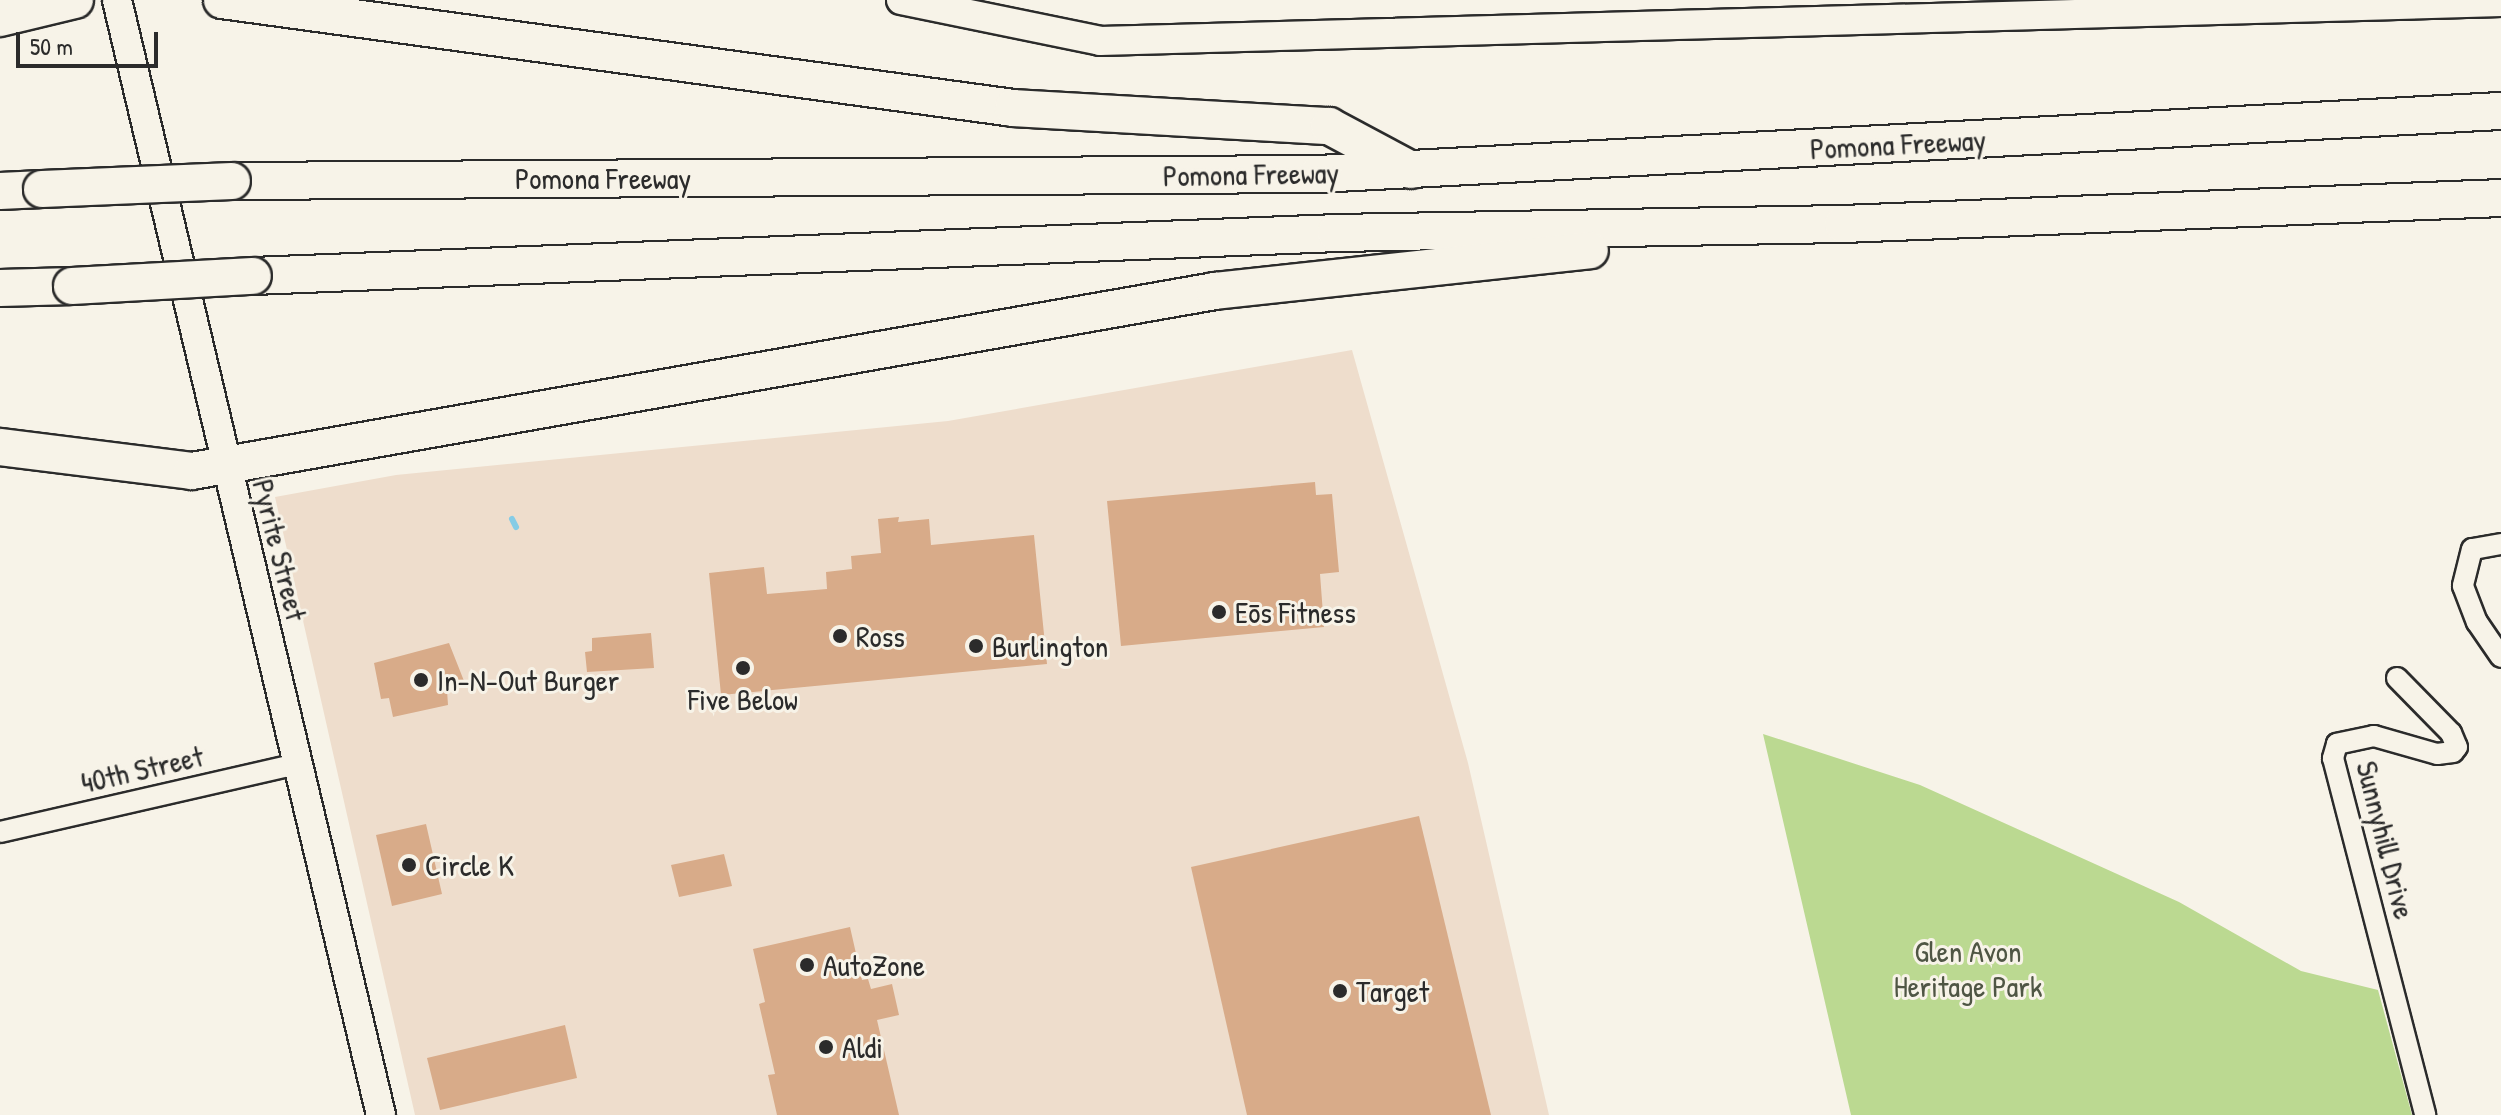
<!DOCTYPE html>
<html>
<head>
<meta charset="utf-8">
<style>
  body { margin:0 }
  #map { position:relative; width:2501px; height:1115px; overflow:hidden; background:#f7f3e8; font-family:"Patrick Hand",sans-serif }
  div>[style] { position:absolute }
  .built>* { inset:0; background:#edc }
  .green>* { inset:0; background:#bbd991 }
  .stream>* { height:6px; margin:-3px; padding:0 3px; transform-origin:3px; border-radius:3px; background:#85cce6 }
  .building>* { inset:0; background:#d8ab89 }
  .roads { filter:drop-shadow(2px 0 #2b2b2b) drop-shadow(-2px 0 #2b2b2b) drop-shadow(0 2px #2b2b2b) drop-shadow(0 -2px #2b2b2b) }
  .street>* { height:20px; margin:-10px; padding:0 10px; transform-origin:10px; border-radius:10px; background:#f7f3e8 }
  .secondary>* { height:28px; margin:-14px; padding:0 14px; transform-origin:14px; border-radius:14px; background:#f7f3e8 }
  .highway>* { height:36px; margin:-18px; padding:0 18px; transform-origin:18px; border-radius:18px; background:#f7f3e8 }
  .bridges { filter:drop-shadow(2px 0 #2b2b2b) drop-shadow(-2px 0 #2b2b2b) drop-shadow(0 2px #2b2b2b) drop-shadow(0 -2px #2b2b2b) }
  .highway-bridge>* { height:36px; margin:-18px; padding:0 18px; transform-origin:18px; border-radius:18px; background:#f7f3e8 }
  .dots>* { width:22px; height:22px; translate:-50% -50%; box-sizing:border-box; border:4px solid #f7f3e8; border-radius:50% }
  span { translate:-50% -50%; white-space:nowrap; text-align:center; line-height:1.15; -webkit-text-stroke:6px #f7f3e8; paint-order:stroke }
  .street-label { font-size:30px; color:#2b2b2b }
  .poi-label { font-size:30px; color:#2b2b2b }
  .left { translate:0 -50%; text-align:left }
  .park-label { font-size:30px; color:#4f5644 }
  .scale { position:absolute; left:16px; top:32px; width:142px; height:36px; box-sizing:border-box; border:4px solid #2b2b2b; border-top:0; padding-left:10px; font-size:24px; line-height:28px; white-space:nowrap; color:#2b2b2b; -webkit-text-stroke:6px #f7f3e8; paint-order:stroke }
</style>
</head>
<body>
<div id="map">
  <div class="built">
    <div style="clip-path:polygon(1352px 350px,1468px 763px,1549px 1115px,415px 1115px,275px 497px,396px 475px,948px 421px)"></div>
  </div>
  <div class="green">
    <div style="clip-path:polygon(1763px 734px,1920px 785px,2179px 902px,2301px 971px,2378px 990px,2412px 1115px,1851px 1115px)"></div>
  </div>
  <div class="stream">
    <div style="left:512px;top:519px;width:9px;rotate:63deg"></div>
  </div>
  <div class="building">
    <div style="clip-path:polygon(1315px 482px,1316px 495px,1332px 494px,1339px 572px,1320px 574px,1324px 627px,1121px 646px,1107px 501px)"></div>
    <div style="clip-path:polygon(899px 517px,898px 522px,929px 519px,931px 545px,1034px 535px,1047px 664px,721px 695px,709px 573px,764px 567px,767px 594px,827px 589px,826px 572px,852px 569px,851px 556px,881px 553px,878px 519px)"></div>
    <div style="clip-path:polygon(651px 633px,654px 668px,587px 672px,585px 652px,592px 651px,592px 638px)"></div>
    <div style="clip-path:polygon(449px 643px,466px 686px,447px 690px,448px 705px,393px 717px,389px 698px,381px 699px,374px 663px)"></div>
    <div style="clip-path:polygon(1419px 816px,1491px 1115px,1247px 1115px,1191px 867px)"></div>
    <div style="clip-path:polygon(426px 824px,442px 894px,392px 906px,376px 835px)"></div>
    <div style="clip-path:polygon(724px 854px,732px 886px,679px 897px,671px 865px)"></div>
    <div style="clip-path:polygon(850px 927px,862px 980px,868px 979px,871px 989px,892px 984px,899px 1015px,877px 1020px,899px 1115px,777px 1115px,768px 1075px,775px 1074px,759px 1004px,765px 1002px,753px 949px)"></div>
    <div style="clip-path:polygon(565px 1025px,577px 1078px,440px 1110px,427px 1058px)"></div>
  </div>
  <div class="roads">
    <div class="street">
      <div style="left:2501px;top:544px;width:29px;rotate:170deg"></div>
      <div style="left:2472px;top:549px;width:38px;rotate:104deg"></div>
      <div style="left:2463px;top:586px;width:39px;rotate:69deg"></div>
      <div style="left:2477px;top:622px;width:42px;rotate:55.6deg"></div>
      <div style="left:2397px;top:678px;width:77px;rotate:45.5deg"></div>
      <div style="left:2451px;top:733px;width:15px;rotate:67deg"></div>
      <div style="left:2457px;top:747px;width:6px;rotate:129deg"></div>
      <div style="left:2453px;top:752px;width:16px;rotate:173deg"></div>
      <div style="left:2437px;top:754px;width:66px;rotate:-164.1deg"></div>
      <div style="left:2374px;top:736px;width:38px;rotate:168deg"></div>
      <div style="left:2337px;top:744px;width:15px;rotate:106deg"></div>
      <div style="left:2333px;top:758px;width:369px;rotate:75.5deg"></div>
      <div style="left:0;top:832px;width:306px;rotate:-12.9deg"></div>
    </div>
    <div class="secondary">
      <div style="left:117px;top:0;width:1146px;rotate:76.68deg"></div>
      <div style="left:901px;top:0;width:203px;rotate:11.6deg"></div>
      <div style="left:1100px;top:41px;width:1402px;rotate:-1.59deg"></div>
    </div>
    <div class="highway">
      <div style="left:222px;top:0;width:798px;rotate:7.77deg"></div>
      <div style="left:1013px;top:108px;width:317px;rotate:3.3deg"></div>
      <div style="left:1329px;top:126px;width:93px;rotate:28.2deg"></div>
      <div style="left:0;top:18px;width:77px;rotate:-13.5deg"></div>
      <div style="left:232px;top:181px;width:1086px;rotate:-0.37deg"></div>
      <div style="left:1318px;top:174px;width:1185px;rotate:-3.05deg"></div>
      <div style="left:0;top:191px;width:42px;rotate:-2.7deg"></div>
      <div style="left:253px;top:276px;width:1084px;rotate:-2.27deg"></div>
      <div style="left:1336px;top:233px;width:507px;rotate:-1.02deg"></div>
      <div style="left:1843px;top:224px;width:659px;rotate:-2.26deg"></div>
      <div style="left:0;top:288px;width:72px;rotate:-1.6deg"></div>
      <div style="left:0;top:447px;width:193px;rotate:7.1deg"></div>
      <div style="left:192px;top:471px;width:1039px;rotate:-9.98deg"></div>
      <div style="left:1215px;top:291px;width:377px;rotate:-6.2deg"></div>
    </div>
  </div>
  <div class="bridges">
    <div class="highway-bridge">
      <div style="left:42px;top:189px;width:190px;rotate:-2.4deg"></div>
      <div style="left:72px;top:286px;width:181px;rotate:-3.2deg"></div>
    </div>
  </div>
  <div class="dots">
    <div style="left:1219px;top:612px;background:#2b2b2b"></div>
    <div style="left:840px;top:636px;background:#2b2b2b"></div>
    <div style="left:976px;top:646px;background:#2b2b2b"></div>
    <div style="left:743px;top:668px;background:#2b2b2b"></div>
    <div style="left:421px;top:680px;background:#2b2b2b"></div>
    <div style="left:409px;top:865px;background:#2b2b2b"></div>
    <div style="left:807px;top:965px;background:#2b2b2b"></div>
    <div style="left:1340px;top:991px;background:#2b2b2b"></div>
    <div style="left:826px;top:1047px;background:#2b2b2b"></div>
  </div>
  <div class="street-label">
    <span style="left:1898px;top:144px;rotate:-3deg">Pomona Freeway</span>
    <span style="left:1251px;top:174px;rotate:-1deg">Pomona Freeway</span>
    <span style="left:603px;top:178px">Pomona Freeway</span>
    <span style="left:280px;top:550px;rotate:76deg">Pyrite Street</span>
    <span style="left:142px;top:769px;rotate:-13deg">40th Street</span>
    <span style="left:2386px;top:840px;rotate:76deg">Sunnyhill Drive</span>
  </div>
  <div class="poi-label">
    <span class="left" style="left:1235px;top:612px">Eōs Fitness</span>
    <span class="left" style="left:856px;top:636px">Ross</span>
    <span class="left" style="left:992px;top:646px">Burlington</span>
    <span class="left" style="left:437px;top:680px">In-N-Out Burger</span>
    <span style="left:743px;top:699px">Five Below</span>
    <span class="left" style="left:425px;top:865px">Circle K</span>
    <span class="left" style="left:823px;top:965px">AutoZone</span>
    <span class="left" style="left:1356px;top:991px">Target</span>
    <span class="left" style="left:842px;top:1047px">Aldi</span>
  </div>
  <div class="park-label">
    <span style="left:1968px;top:968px">Glen Avon<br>Heritage Park</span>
  </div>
  <div class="scale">50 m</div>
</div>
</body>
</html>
